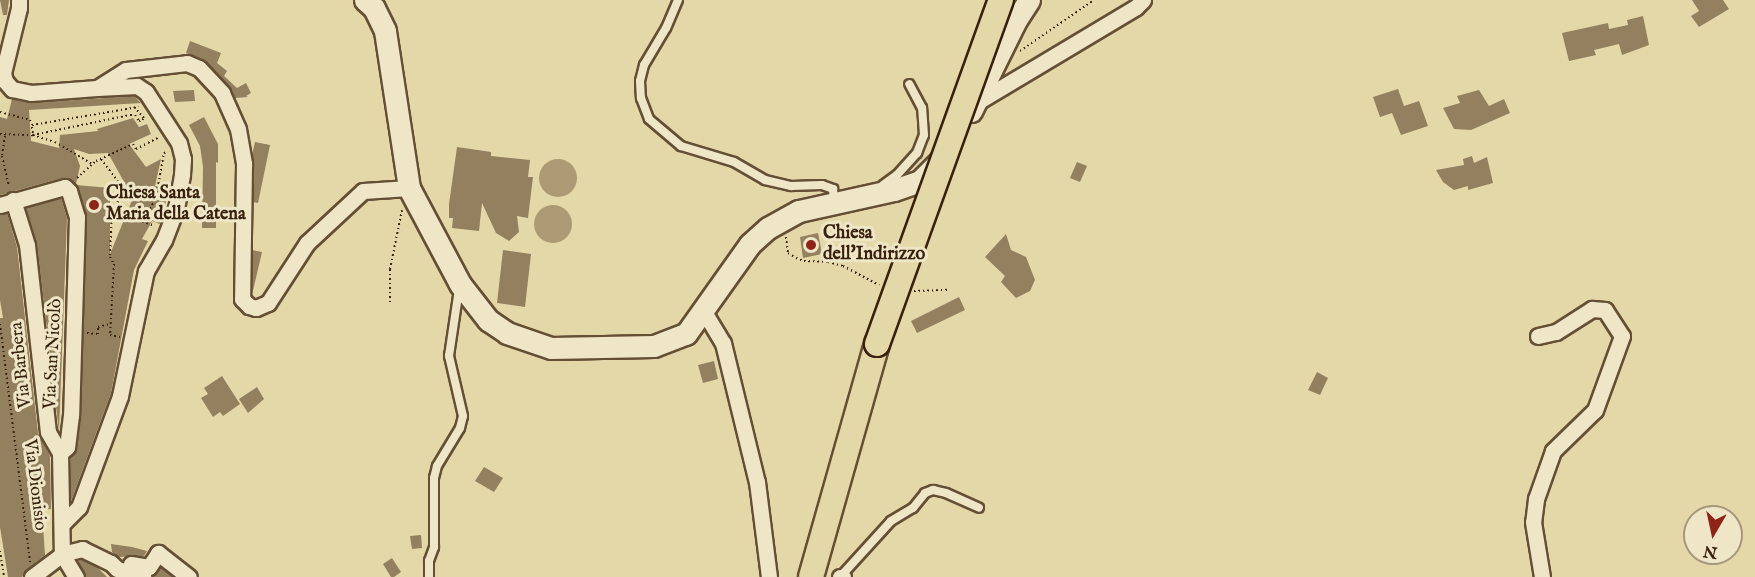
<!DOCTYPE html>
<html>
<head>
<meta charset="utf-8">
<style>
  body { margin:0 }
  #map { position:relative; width:1755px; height:577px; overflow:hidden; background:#e5d8a8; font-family:"IM FELL English",serif }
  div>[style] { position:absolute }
  .water>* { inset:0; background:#ab9a74 }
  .round { border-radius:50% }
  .building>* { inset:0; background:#92805f }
  .path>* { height:2px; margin-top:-1px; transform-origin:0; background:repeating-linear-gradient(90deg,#39210f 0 1.5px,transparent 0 4.5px) }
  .roads { filter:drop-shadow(2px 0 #644f35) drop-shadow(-2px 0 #644f35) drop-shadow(0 2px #644f35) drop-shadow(0 -2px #644f35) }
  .lane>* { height:8px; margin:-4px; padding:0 4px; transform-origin:4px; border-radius:4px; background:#eee6c6 }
  .street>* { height:15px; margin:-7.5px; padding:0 7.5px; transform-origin:7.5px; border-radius:7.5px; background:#eee6c6 }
  .secondary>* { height:21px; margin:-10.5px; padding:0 10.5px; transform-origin:10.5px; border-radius:10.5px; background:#eee6c6 }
  .primary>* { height:24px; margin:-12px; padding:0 12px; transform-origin:12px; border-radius:12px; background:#e5d8a8 }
  .bridges { filter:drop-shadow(2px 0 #39210f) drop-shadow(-2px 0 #39210f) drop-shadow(0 2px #39210f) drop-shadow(0 -2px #39210f) }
  .primary-bridge>* { height:24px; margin:-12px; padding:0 12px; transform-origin:12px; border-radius:12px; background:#e5d8a8 }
  .dots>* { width:16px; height:16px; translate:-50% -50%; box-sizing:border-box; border:3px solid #eee6c6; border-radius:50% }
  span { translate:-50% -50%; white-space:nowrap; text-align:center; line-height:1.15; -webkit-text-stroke:6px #eee6c6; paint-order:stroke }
  .poi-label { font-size:18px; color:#39210f; font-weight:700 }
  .left { translate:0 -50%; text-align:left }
  .street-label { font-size:18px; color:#39210f }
  .north { position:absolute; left:1683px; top:505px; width:60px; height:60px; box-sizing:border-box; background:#eee6c6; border:2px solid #a6977d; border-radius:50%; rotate:189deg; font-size:16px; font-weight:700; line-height:24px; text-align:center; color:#39210f }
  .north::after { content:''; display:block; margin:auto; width:21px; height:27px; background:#8f2418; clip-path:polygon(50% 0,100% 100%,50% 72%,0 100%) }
</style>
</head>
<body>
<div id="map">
  <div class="water">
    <div class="round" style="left:539px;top:159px;width:38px;height:38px"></div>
    <div class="round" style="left:534px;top:205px;width:38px;height:38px"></div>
  </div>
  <div class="building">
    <div style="clip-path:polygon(0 0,9px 0,7px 15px,3px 15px)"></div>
    <div style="clip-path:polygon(1692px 0,1723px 0,1729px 9px,1699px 27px,1691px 16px,1699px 11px)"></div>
    <div style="clip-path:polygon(1643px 16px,1649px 45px,1622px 55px,1619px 44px,1594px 50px,1596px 55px,1569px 61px,1562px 33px,1608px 23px,1609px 29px,1628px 25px,1627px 20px)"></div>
    <div style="clip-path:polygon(190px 41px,221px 53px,217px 63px,227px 71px,224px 76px,237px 88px,246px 83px,251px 93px,246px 96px,248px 97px,235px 98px,229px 87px,206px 61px,186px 53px)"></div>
    <div style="clip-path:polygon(1398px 89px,1404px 106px,1419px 101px,1428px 126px,1401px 135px,1392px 113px,1380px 117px,1373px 97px)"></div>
    <div style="clip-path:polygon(194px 90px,195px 101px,175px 102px,173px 91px)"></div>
    <div style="clip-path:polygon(1479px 90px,1489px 106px,1504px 99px,1510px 113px,1471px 130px,1454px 129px,1443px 108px,1460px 103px,1457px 96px)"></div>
    <div style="clip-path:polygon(134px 96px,141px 103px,29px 110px,31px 141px,59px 148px,60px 135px,98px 131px,97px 129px,133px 118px,139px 127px,147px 124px,151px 134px,129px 144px,146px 167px,161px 159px,155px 186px,169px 190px,160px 224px,152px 221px,142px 239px,148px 241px,134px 270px,111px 393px,71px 501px,70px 457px,77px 448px,81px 415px,87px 217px,76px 185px,110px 188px,110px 254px,133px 198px,108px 153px,89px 154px,74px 149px,80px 166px,76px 184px,68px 178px,62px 178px,0 195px,0 117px,7px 119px,12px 99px,32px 103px)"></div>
    <div style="clip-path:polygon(204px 117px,218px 144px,218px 163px,216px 162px,216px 228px,202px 228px,203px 167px,200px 146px,189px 125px)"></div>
    <div style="clip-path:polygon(255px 142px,270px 145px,258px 203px,253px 202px,252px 155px)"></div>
    <div style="clip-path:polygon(457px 147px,491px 152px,491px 156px,530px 160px,528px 177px,533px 177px,528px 218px,517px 216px,519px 232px,509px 241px,496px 233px,482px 203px,479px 231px,452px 228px,453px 218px,449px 218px,449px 204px)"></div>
    <div style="clip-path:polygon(1472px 156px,1474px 163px,1487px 157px,1493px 183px,1468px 190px,1468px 186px,1454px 190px,1443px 182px,1436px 170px,1464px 165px,1463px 159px)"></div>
    <div style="clip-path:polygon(1077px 162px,1087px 166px,1080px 182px,1070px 178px)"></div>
    <div style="clip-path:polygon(61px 198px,67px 218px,59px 432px,37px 244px,26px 208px)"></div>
    <div style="clip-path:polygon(7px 213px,17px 247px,38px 433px,50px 456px,51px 509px,42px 510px,45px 555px,26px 570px,22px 577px,8px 577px,0 527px,0 318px,3px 318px,0 300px,0 214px)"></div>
    <div style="clip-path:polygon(818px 233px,822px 254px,803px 258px,800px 237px)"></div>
    <div style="clip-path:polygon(1006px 234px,1011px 250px,1026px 257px,1035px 280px,1030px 291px,1016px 298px,1001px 282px,1005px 276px,985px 257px)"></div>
    <div style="clip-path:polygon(252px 250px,262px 252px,252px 295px)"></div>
    <div style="clip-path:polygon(503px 250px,531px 254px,525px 307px,497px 303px)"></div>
    <div style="clip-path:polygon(959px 297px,965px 310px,917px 333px,911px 321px)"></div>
    <div style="clip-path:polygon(714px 361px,718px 379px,703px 383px,698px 365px)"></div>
    <div style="clip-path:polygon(1317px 372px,1328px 378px,1320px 395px,1308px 390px)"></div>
    <div style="clip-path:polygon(222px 376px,240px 404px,223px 416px,220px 412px,213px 417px,201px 398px,208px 394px,204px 388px)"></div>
    <div style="clip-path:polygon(257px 387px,264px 399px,248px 413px,239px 399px)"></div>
    <div style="clip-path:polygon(484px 467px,503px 478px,494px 492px,475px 481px)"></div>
    <div style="clip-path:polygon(421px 535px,422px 548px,412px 549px,410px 536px)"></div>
    <div style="clip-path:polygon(111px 544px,132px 547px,147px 551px,144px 556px,118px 557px,112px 552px)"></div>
    <div style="clip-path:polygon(392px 558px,401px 572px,394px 577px,391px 577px,383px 564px)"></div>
    <div style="clip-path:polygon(81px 559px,96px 566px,107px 577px,86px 577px,78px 562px)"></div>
    <div style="clip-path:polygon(160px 567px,173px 577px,152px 577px)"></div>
  </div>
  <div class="path">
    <div style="left:1020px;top:51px;width:90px;rotate:-34.6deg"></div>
    <div style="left:0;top:112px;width:31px;rotate:15deg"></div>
    <div style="left:30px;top:120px;width:5px;rotate:68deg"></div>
    <div style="left:32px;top:125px;width:108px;rotate:-9.6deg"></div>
    <div style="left:32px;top:127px;width:8px;rotate:83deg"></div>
    <div style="left:33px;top:135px;width:99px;rotate:-11.7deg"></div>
    <div style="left:130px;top:115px;width:5px"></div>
    <div style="left:135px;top:115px;width:7px;rotate:56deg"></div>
    <div style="left:139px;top:121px;width:3px;rotate:-18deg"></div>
    <div style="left:142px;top:120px;width:3px;rotate:-45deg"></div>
    <div style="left:144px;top:118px;width:15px;rotate:-132deg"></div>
    <div style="left:0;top:134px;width:33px;rotate:2deg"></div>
    <div style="left:33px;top:135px;width:23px;rotate:18deg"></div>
    <div style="left:55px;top:142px;width:43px;rotate:30.7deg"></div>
    <div style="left:5px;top:136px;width:20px;rotate:99deg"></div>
    <div style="left:2px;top:156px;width:31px;rotate:77deg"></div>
    <div style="left:101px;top:159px;width:30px;rotate:53deg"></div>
    <div style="left:119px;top:183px;width:29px;rotate:94deg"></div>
    <div style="left:117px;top:212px;width:40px;rotate:20.2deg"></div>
    <div style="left:77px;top:178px;width:25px;rotate:-42deg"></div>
    <div style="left:96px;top:161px;width:41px;rotate:-24.7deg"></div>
    <div style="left:133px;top:144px;width:6px;rotate:59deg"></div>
    <div style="left:136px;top:149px;width:25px;rotate:-27deg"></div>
    <div style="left:118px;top:206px;width:7px;rotate:153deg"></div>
    <div style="left:112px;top:209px;width:48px;rotate:92.4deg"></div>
    <div style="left:110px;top:257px;width:8px;rotate:60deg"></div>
    <div style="left:114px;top:264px;width:71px;rotate:93.2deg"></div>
    <div style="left:110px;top:335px;width:10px;rotate:11deg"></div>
    <div style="left:144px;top:221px;width:27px;rotate:-63deg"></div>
    <div style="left:156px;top:197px;width:45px;rotate:-79.7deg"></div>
    <div style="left:164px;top:153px;width:3px;rotate:-18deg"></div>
    <div style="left:786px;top:237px;width:16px;rotate:83deg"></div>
    <div style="left:788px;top:253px;width:9px;rotate:32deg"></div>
    <div style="left:796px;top:258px;width:9px;rotate:21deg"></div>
    <div style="left:804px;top:261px;width:24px;rotate:2deg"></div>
    <div style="left:828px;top:262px;width:16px;rotate:15deg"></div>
    <div style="left:843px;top:266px;width:41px;rotate:27.8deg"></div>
    <div style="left:914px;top:291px;width:36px;rotate:-2deg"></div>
    <div style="left:390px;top:302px;width:33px;rotate:-90deg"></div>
    <div style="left:390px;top:269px;width:60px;rotate:-78.5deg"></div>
    <div style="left:0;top:324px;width:241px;rotate:82.8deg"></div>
    <div style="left:87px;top:333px;width:11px;rotate:5deg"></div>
    <div style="left:98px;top:334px;width:7px;rotate:-90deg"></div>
    <div style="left:98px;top:327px;width:12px;rotate:-14deg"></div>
    <div style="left:0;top:551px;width:26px;rotate:81deg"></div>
  </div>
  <div class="roads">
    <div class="lane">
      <div style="left:678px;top:0;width:30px;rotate:113deg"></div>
      <div style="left:666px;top:28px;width:43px;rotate:120.7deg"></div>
      <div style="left:644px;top:65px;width:16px;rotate:104deg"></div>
      <div style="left:640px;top:81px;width:17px;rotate:87deg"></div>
      <div style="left:641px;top:98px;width:22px;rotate:69deg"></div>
      <div style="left:649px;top:119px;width:42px;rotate:40.2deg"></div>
      <div style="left:681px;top:146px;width:55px;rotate:16.8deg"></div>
      <div style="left:734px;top:162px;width:36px;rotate:30deg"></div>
      <div style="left:765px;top:180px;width:27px;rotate:13deg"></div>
      <div style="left:791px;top:186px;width:31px;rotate:-2deg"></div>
      <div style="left:822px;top:185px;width:12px;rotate:20deg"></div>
      <div style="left:833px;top:189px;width:12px;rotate:85deg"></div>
      <div style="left:883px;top:185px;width:17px;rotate:-36deg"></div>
      <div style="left:897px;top:175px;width:30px;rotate:-48deg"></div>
      <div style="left:917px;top:153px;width:19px;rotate:-69deg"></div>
      <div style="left:924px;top:135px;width:27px;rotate:-94deg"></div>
      <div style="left:922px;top:108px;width:27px;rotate:-118deg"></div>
      <div style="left:841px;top:576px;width:74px;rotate:-47.7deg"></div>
      <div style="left:891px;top:521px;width:26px;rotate:-31deg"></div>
      <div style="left:913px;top:508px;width:19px;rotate:-51deg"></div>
      <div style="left:925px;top:493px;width:9px;rotate:-21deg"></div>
      <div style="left:933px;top:490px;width:13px;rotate:13deg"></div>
      <div style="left:946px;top:493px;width:36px;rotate:24deg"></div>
      <div style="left:429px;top:577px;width:16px;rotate:-90deg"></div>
      <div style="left:429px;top:561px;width:15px;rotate:-70deg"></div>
      <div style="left:434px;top:547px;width:69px;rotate:-90deg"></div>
      <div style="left:434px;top:478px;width:12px;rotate:-76deg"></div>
      <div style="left:437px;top:466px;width:44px;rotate:-58.8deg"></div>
      <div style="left:460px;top:428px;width:12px;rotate:-76deg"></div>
      <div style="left:463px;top:416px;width:62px;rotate:-103.1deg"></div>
      <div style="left:449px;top:356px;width:68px;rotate:-81.5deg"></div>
    </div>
    <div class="street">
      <div style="left:19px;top:0;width:8px;rotate:90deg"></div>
      <div style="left:19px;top:8px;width:67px;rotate:103.8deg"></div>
      <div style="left:3px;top:73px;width:8px;rotate:76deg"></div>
      <div style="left:5px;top:81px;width:11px;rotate:49deg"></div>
      <div style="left:12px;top:89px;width:19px;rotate:12deg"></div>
      <div style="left:31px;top:93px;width:66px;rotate:-4.3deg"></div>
      <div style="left:97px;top:88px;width:34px;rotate:-32deg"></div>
      <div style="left:126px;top:70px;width:61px;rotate:-6.5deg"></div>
      <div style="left:187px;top:63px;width:13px;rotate:23deg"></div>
      <div style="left:199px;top:68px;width:34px;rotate:47deg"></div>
      <div style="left:222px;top:93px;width:39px;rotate:66deg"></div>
      <div style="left:238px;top:129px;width:36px;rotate:80deg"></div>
      <div style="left:244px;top:164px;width:135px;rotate:90.8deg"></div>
      <div style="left:242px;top:299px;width:10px;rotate:45deg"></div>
      <div style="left:249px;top:306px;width:7px;rotate:16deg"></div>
      <div style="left:256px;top:308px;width:13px;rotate:-23deg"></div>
      <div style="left:268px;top:303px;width:72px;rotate:-57deg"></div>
      <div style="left:307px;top:243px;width:76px;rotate:-42.9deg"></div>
      <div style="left:363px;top:191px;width:46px;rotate:-3.7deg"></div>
      <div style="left:974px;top:104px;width:189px;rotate:-30.9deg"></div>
      <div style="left:1136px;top:7px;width:10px;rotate:-45deg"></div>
      <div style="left:13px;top:200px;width:47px;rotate:72.7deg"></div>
      <div style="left:27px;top:245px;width:188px;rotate:83.6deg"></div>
      <div style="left:48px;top:432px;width:24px;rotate:60deg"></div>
      <div style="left:0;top:205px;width:67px;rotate:-15.5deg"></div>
      <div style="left:65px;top:187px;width:6px;rotate:45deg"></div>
      <div style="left:69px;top:191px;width:27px;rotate:73deg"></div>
      <div style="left:77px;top:217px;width:198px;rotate:91.7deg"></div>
      <div style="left:71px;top:415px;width:32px;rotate:97deg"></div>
      <div style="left:67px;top:447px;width:9px;rotate:139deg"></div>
      <div style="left:60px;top:453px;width:101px;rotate:88.9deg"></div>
      <div style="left:703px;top:310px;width:39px;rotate:59deg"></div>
      <div style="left:723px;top:343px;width:143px;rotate:76.3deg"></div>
      <div style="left:757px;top:482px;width:96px;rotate:82.8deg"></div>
      <div style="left:1538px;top:336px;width:18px;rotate:-13deg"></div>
      <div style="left:1556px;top:332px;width:43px;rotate:-32.6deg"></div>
      <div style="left:1592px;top:309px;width:13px;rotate:4deg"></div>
      <div style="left:1605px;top:310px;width:31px;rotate:57deg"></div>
      <div style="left:1622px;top:336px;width:79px;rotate:110deg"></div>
      <div style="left:1595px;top:410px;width:59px;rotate:135.7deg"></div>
      <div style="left:1553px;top:451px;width:51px;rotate:109.5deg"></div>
      <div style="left:1536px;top:499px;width:23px;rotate:97deg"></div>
      <div style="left:1533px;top:522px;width:56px;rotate:80.7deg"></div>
      <div style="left:62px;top:524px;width:24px;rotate:-45deg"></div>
      <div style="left:79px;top:507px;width:118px;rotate:-69.7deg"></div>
      <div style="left:120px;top:396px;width:128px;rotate:-78.3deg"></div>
      <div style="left:146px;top:271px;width:36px;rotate:-60deg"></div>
      <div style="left:164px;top:240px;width:33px;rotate:-69deg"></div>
      <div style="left:176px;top:209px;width:36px;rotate:-80deg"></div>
      <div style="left:182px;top:174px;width:15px;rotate:-86deg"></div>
      <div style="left:183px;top:159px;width:16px;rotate:-104deg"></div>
      <div style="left:179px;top:143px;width:61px;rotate:-122.9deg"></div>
      <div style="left:146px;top:92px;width:11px;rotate:-146deg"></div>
      <div style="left:137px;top:86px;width:40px;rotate:177.1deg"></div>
      <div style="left:62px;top:554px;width:27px;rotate:59deg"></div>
      <div style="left:131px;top:564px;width:18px;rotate:9deg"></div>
      <div style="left:149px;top:567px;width:17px;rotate:-57deg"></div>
      <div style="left:158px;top:553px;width:39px;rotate:38deg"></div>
      <div style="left:32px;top:577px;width:38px;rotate:-37deg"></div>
      <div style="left:62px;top:554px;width:21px;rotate:-14deg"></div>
      <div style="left:82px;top:549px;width:32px;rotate:26deg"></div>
      <div style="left:111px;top:563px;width:8px;rotate:45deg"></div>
      <div style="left:117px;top:569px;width:27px;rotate:15deg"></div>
      <div style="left:840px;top:577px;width:3px"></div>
    </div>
    <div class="secondary">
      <div style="left:365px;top:0;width:12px;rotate:42deg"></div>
      <div style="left:374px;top:8px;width:25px;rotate:64deg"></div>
      <div style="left:385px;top:31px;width:159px;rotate:81.3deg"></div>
      <div style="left:409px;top:188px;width:109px;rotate:62deg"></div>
      <div style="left:460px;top:284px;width:46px;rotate:52.1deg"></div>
      <div style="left:488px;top:320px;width:23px;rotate:34deg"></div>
      <div style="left:507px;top:333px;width:46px;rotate:18.8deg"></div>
      <div style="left:551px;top:348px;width:103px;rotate:-1.1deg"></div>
      <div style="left:654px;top:346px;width:34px;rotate:-21deg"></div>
      <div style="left:686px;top:334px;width:110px;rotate:-54.6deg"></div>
      <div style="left:750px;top:244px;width:24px;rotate:-42deg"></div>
      <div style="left:768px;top:228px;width:35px;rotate:-29deg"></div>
      <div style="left:799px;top:211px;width:97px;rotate:-12.5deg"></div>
      <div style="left:894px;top:190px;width:28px;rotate:-19deg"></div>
      <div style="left:920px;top:181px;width:33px;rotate:-45deg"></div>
      <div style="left:971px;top:111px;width:102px;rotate:-63.7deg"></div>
      <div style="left:1016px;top:20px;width:24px;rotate:-57deg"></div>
    </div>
    <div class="primary">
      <div style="left:811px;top:577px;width:242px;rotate:-74.2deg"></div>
    </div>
  </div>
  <div class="bridges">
    <div class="primary-bridge">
      <div style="left:877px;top:344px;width:366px;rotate:-70.2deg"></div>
    </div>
  </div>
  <div class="dots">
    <div style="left:94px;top:205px;background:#8f2418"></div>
    <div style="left:811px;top:245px;background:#8f2418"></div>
  </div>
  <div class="poi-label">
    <span class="left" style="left:106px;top:205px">Chiesa Santa<br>Maria della Catena</span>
    <span class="left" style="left:823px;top:245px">Chiesa<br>dell'Indirizzo</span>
  </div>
  <div class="street-label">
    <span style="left:54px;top:354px;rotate:-87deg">Via San Nicolò</span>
    <span style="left:22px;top:365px;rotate:-96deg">Via Barbera</span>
    <span style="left:34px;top:485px;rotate:83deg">Via Dionisio</span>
  </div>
  <div class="north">N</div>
</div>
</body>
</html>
